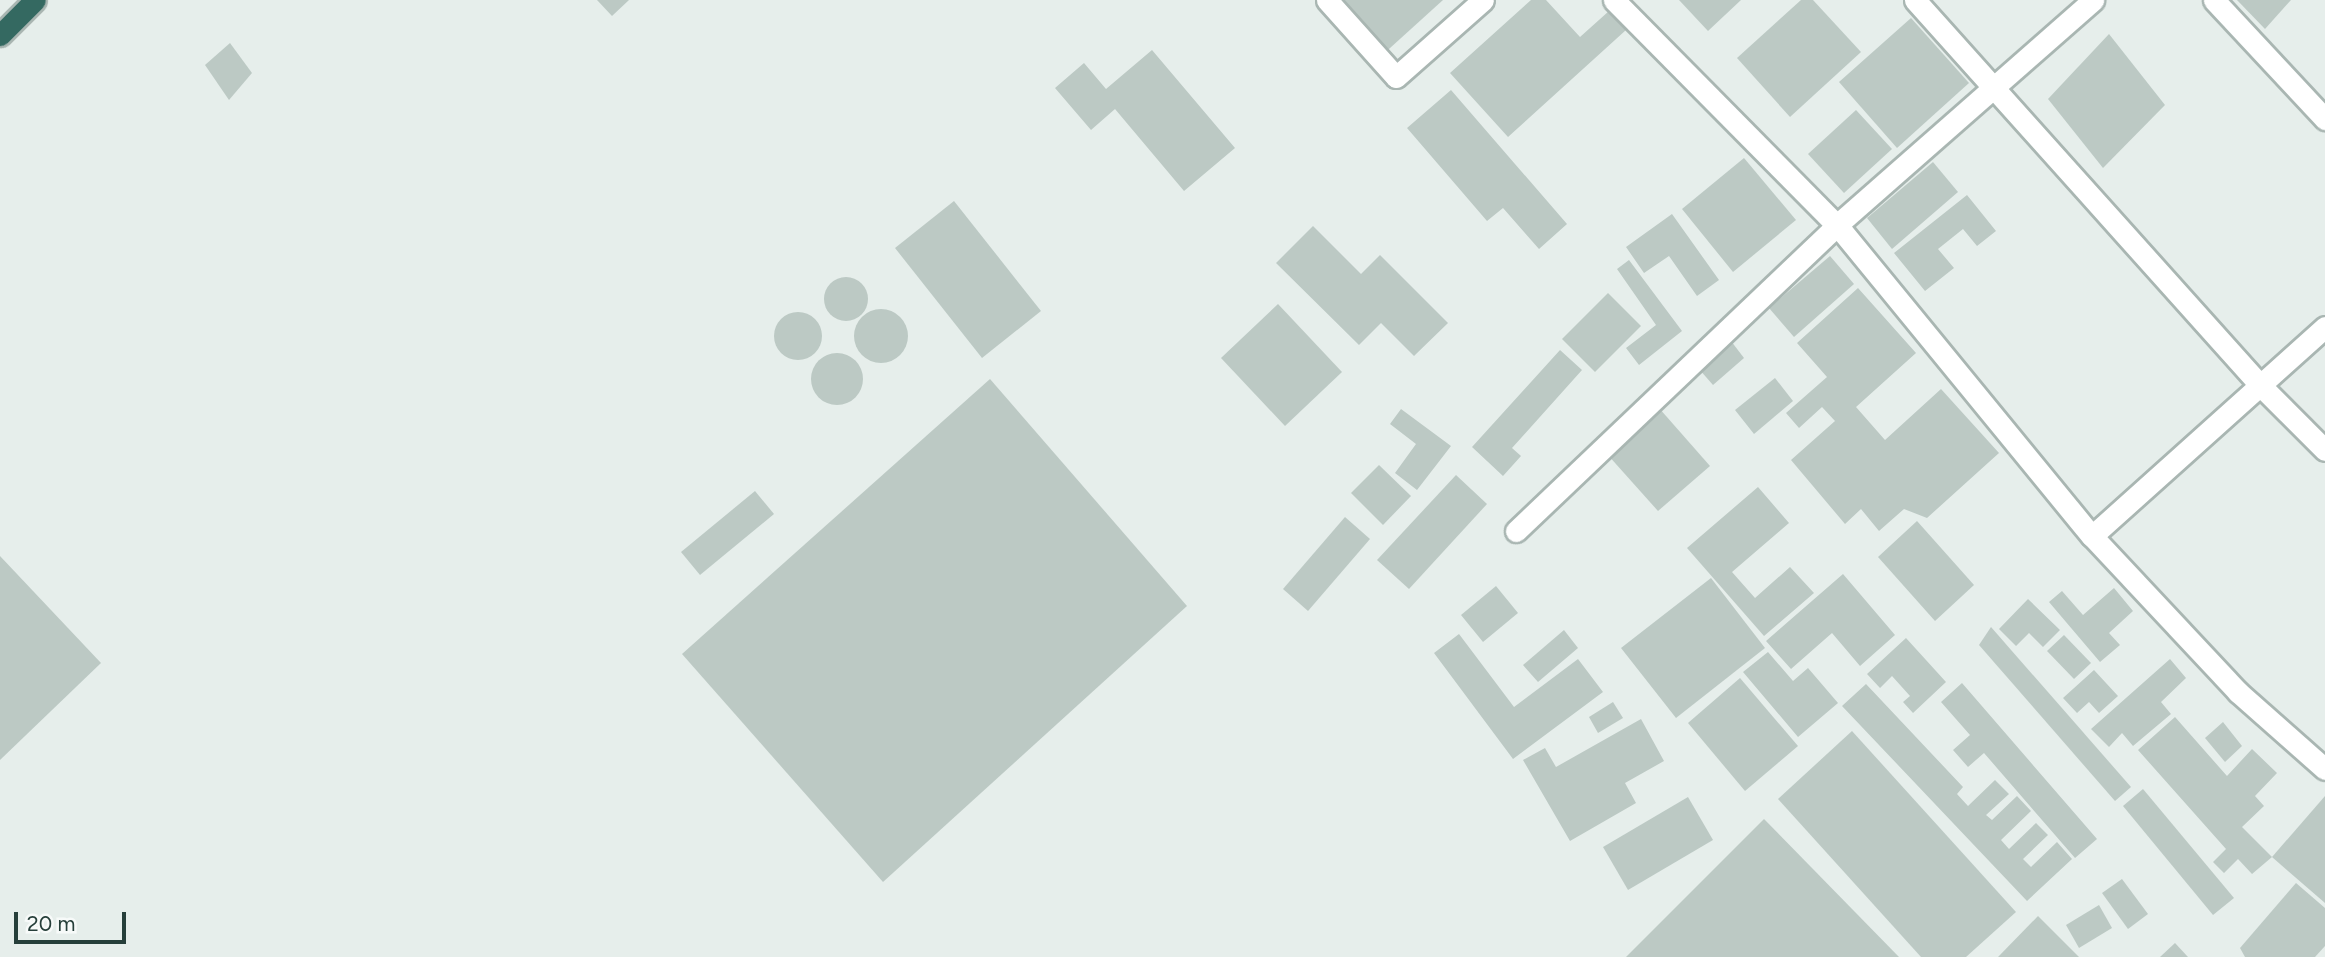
<!DOCTYPE html>
<html>
<head>
<meta charset="utf-8">
<style>
  body { margin:0 }
  #map { position:relative; width:2325px; height:957px; overflow:hidden; background:#e6eeeb; font-family:Figtree,sans-serif }
  div>[style] { position:absolute }
  .building>* { inset:0; background:#bcc9c4 }
  .round { border-radius:50% }
  .roads { filter:drop-shadow(2px 0 #a9b6b2) drop-shadow(-2px 0 #a9b6b2) drop-shadow(0 2px #a9b6b2) drop-shadow(0 -2px #a9b6b2) }
  .minor>* { height:21px; margin:-10.5px; padding:0 10.5px; transform-origin:10.5px; border-radius:10.5px; background:#fff }
  .highway>* { height:21px; margin:-10.5px; padding:0 10.5px; transform-origin:10.5px; border-radius:10.5px; background:#346961 }
  span { translate:-50% -50%; white-space:nowrap; text-align:center; line-height:1.15; -webkit-text-stroke:6px #f7faf9; paint-order:stroke }
  .scale { position:absolute; left:14px; top:912px; width:112px; height:32px; box-sizing:border-box; border:4px solid #263f3a; border-top:0; padding-left:9px; font-size:21px; line-height:24px; white-space:nowrap; color:#263f3a; -webkit-text-stroke:5px #f7faf9; paint-order:stroke }
</style>
</head>
<body>
<div id="map">
  <div class="building">
    <div style="clip-path:polygon(597px 0,629px 0,612px 16px)"></div>
    <div style="clip-path:polygon(1327px 0,1443px 0,1379px 58px)"></div>
    <div style="clip-path:polygon(1531px 0,1546px 0,1580px 37px,1609px 11px,1626px 30px,1508px 137px,1450px 73px)"></div>
    <div style="clip-path:polygon(1679px 0,1741px 0,1708px 31px)"></div>
    <div style="clip-path:polygon(1801px 0,1813px 0,1861px 52px,1790px 117px,1737px 58px)"></div>
    <div style="clip-path:polygon(2237px 0,2291px 0,2265px 29px)"></div>
    <div style="clip-path:polygon(1911px 18px,1969px 83px,1897px 148px,1839px 82px)"></div>
    <div style="clip-path:polygon(2109px 34px,2165px 105px,2103px 168px,2048px 99px)"></div>
    <div style="clip-path:polygon(230px 43px,252px 73px,229px 100px,205px 65px)"></div>
    <div style="clip-path:polygon(1152px 50px,1235px 148px,1184px 191px,1115px 109px,1091px 130px,1055px 88px,1084px 63px,1106px 89px)"></div>
    <div style="clip-path:polygon(1451px 90px,1567px 224px,1539px 249px,1503px 208px,1487px 221px,1407px 128px)"></div>
    <div style="clip-path:polygon(1856px 110px,1892px 149px,1844px 193px,1808px 154px)"></div>
    <div style="clip-path:polygon(1744px 158px,1796px 220px,1733px 272px,1682px 209px)"></div>
    <div style="clip-path:polygon(1933px 162px,1958px 192px,1892px 249px,1867px 218px)"></div>
    <div style="clip-path:polygon(1967px 195px,1996px 231px,1977px 246px,1963px 229px,1938px 249px,1954px 268px,1925px 291px,1894px 253px)"></div>
    <div style="clip-path:polygon(954px 201px,1041px 311px,982px 358px,895px 248px)"></div>
    <div style="clip-path:polygon(1672px 214px,1719px 280px,1697px 296px,1669px 256px,1644px 273px,1626px 247px)"></div>
    <div style="clip-path:polygon(1313px 226px,1361px 274px,1380px 255px,1448px 323px,1414px 356px,1381px 323px,1359px 345px,1276px 263px)"></div>
    <div style="clip-path:polygon(1830px 256px,1854px 284px,1794px 337px,1769px 308px)"></div>
    <div style="clip-path:polygon(1629px 260px,1682px 331px,1639px 365px,1626px 348px,1656px 325px,1617px 269px)"></div>
    <div class="round" style="left:824px;top:277px;width:44px;height:44px"></div>
    <div style="clip-path:polygon(1858px 288px,1916px 353px,1856px 407px,1885px 440px,1941px 389px,1999px 453px,1927px 518px,1904px 509px,1879px 531px,1861px 509px,1845px 524px,1791px 460px,1835px 421px,1822px 407px,1799px 428px,1786px 413px,1827px 377px,1797px 343px)"></div>
    <div style="clip-path:polygon(1608px 293px,1641px 326px,1595px 372px,1562px 339px)"></div>
    <div style="clip-path:polygon(1278px 304px,1342px 372px,1285px 426px,1221px 358px)"></div>
    <div class="round" style="left:854px;top:309px;width:54px;height:54px"></div>
    <div class="round" style="left:774px;top:312px;width:48px;height:48px"></div>
    <div style="clip-path:polygon(1731px 341px,1744px 358px,1713px 385px,1699px 369px)"></div>
    <div style="clip-path:polygon(1560px 350px,1582px 370px,1512px 448px,1521px 456px,1503px 476px,1472px 447px)"></div>
    <div class="round" style="left:811px;top:353px;width:52px;height:52px"></div>
    <div style="clip-path:polygon(1775px 378px,1793px 401px,1754px 434px,1735px 410px)"></div>
    <div style="clip-path:polygon(990px 379px,1187px 606px,883px 882px,682px 654px)"></div>
    <div style="clip-path:polygon(1659px 408px,1710px 466px,1658px 511px,1607px 454px)"></div>
    <div style="clip-path:polygon(1401px 409px,1451px 446px,1417px 490px,1395px 473px,1416px 444px,1390px 424px)"></div>
    <div style="clip-path:polygon(1379px 465px,1411px 496px,1383px 525px,1351px 493px)"></div>
    <div style="clip-path:polygon(1456px 475px,1487px 504px,1409px 589px,1377px 560px)"></div>
    <div style="clip-path:polygon(1758px 487px,1789px 523px,1732px 572px,1755px 598px,1790px 567px,1814px 593px,1764px 636px,1687px 548px)"></div>
    <div style="clip-path:polygon(755px 491px,774px 514px,700px 575px,681px 552px)"></div>
    <div style="clip-path:polygon(1345px 517px,1370px 539px,1308px 611px,1283px 589px)"></div>
    <div style="clip-path:polygon(1917px 521px,1974px 585px,1935px 621px,1878px 557px)"></div>
    <div style="clip-path:polygon(0 556px,101px 663px,0 760px)"></div>
    <div style="clip-path:polygon(1843px 574px,1895px 635px,1860px 666px,1832px 633px,1791px 669px,1766px 641px)"></div>
    <div style="clip-path:polygon(1711px 578px,1765px 648px,1676px 718px,1621px 648px)"></div>
    <div style="clip-path:polygon(1496px 586px,1518px 613px,1483px 642px,1461px 615px)"></div>
    <div style="clip-path:polygon(2114px 588px,2133px 611px,2109px 633px,2120px 645px,2100px 662px,2049px 602px,2062px 591px,2083px 615px)"></div>
    <div style="clip-path:polygon(2028px 599px,2060px 630px,2043px 647px,2029px 633px,2016px 646px,1999px 629px)"></div>
    <div style="clip-path:polygon(1991px 627px,2131px 787px,2115px 801px,1979px 645px)"></div>
    <div style="clip-path:polygon(1564px 630px,1578px 648px,1538px 682px,1523px 665px)"></div>
    <div style="clip-path:polygon(1459px 634px,1514px 707px,1578px 659px,1603px 692px,1513px 759px,1434px 653px)"></div>
    <div style="clip-path:polygon(2064px 635px,2091px 663px,2074px 679px,2047px 651px)"></div>
    <div style="clip-path:polygon(1906px 638px,1946px 682px,1913px 713px,1903px 702px,1910px 696px,1892px 676px,1880px 688px,1867px 674px)"></div>
    <div style="clip-path:polygon(1768px 652px,1793px 681px,1808px 668px,1838px 703px,1798px 737px,1743px 672px)"></div>
    <div style="clip-path:polygon(2170px 659px,2186px 678px,2161px 702px,2171px 714px,2133px 746px,2122px 733px,2109px 747px,2091px 729px)"></div>
    <div style="clip-path:polygon(2094px 670px,2118px 696px,2099px 713px,2089px 702px,2077px 713px,2063px 698px)"></div>
    <div style="clip-path:polygon(1740px 678px,1798px 746px,1745px 791px,1688px 723px)"></div>
    <div style="clip-path:polygon(1962px 683px,2097px 839px,2075px 858px,1984px 753px,1968px 767px,1953px 750px,1970px 735px,1941px 702px)"></div>
    <div style="clip-path:polygon(1866px 684px,1963px 787px,1957px 794px,1968px 806px,1995px 780px,2009px 794px,1986px 815px,1992px 820px,2017px 796px,2031px 811px,2001px 840px,2009px 849px,2036px 823px,2048px 835px,2023px 859px,2031px 867px,2057px 842px,2072px 859px,2027px 901px,1842px 706px)"></div>
    <div style="clip-path:polygon(1613px 702px,1623px 718px,1598px 733px,1589px 717px)"></div>
    <div style="clip-path:polygon(2175px 717px,2227px 776px,2252px 749px,2277px 773px,2255px 796px,2264px 806px,2242px 827px,2272px 857px,2252px 874px,2238px 859px,2224px 873px,2213px 862px,2226px 849px,2138px 750px)"></div>
    <div style="clip-path:polygon(1641px 719px,1664px 761px,1625px 783px,1636px 803px,1570px 841px,1523px 760px,1545px 748px,1556px 767px)"></div>
    <div style="clip-path:polygon(2223px 722px,2242px 746px,2225px 762px,2205px 738px)"></div>
    <div style="clip-path:polygon(1852px 731px,2016px 912px,1966px 957px,1921px 957px,1778px 799px)"></div>
    <div style="clip-path:polygon(2143px 789px,2234px 898px,2213px 915px,2123px 806px)"></div>
    <div style="clip-path:polygon(2325px 796px,2325px 903px,2272px 857px)"></div>
    <div style="clip-path:polygon(1688px 797px,1713px 840px,1628px 890px,1603px 847px)"></div>
    <div style="clip-path:polygon(1764px 819px,1899px 957px,1626px 957px)"></div>
    <div style="clip-path:polygon(2122px 879px,2148px 914px,2128px 929px,2102px 893px)"></div>
    <div style="clip-path:polygon(2296px 883px,2325px 908px,2325px 946px,2315px 957px,2245px 957px,2240px 948px)"></div>
    <div style="clip-path:polygon(2099px 905px,2112px 928px,2079px 948px,2066px 925px)"></div>
    <div style="clip-path:polygon(2038px 916px,2079px 957px,1998px 957px)"></div>
    <div style="clip-path:polygon(2175px 943px,2188px 957px,2160px 957px)"></div>
  </div>
  <div class="roads">
    <div class="minor">
      <div style="left:1327px;top:0;width:103px;rotate:48.1deg"></div>
      <div style="left:1396px;top:77px;width:116px;rotate:-41.5deg"></div>
      <div style="left:1614px;top:0;width:317px;rotate:45.3deg"></div>
      <div style="left:1837px;top:225px;width:402px;rotate:50.7deg"></div>
      <div style="left:2092px;top:536px;width:214px;rotate:46.9deg"></div>
      <div style="left:2238px;top:692px;width:116px;rotate:41.5deg"></div>
      <div style="left:1915px;top:0;width:517px;rotate:48.14deg"></div>
      <div style="left:2260px;top:385px;width:92px;rotate:45deg"></div>
      <div style="left:2214px;top:0;width:163px;rotate:47deg"></div>
      <div style="left:1516px;top:531px;width:443px;rotate:-43.6deg"></div>
      <div style="left:1837px;top:225px;width:341px;rotate:-41.3deg"></div>
      <div style="left:2092px;top:536px;width:313px;rotate:-41.9deg"></div>
    </div>
    <div class="highway">
      <div style="left:0;top:35px;width:49px;rotate:-45deg"></div>
    </div>
  </div>
  <div class="scale">20 m</div>
</div>
</body>
</html>
